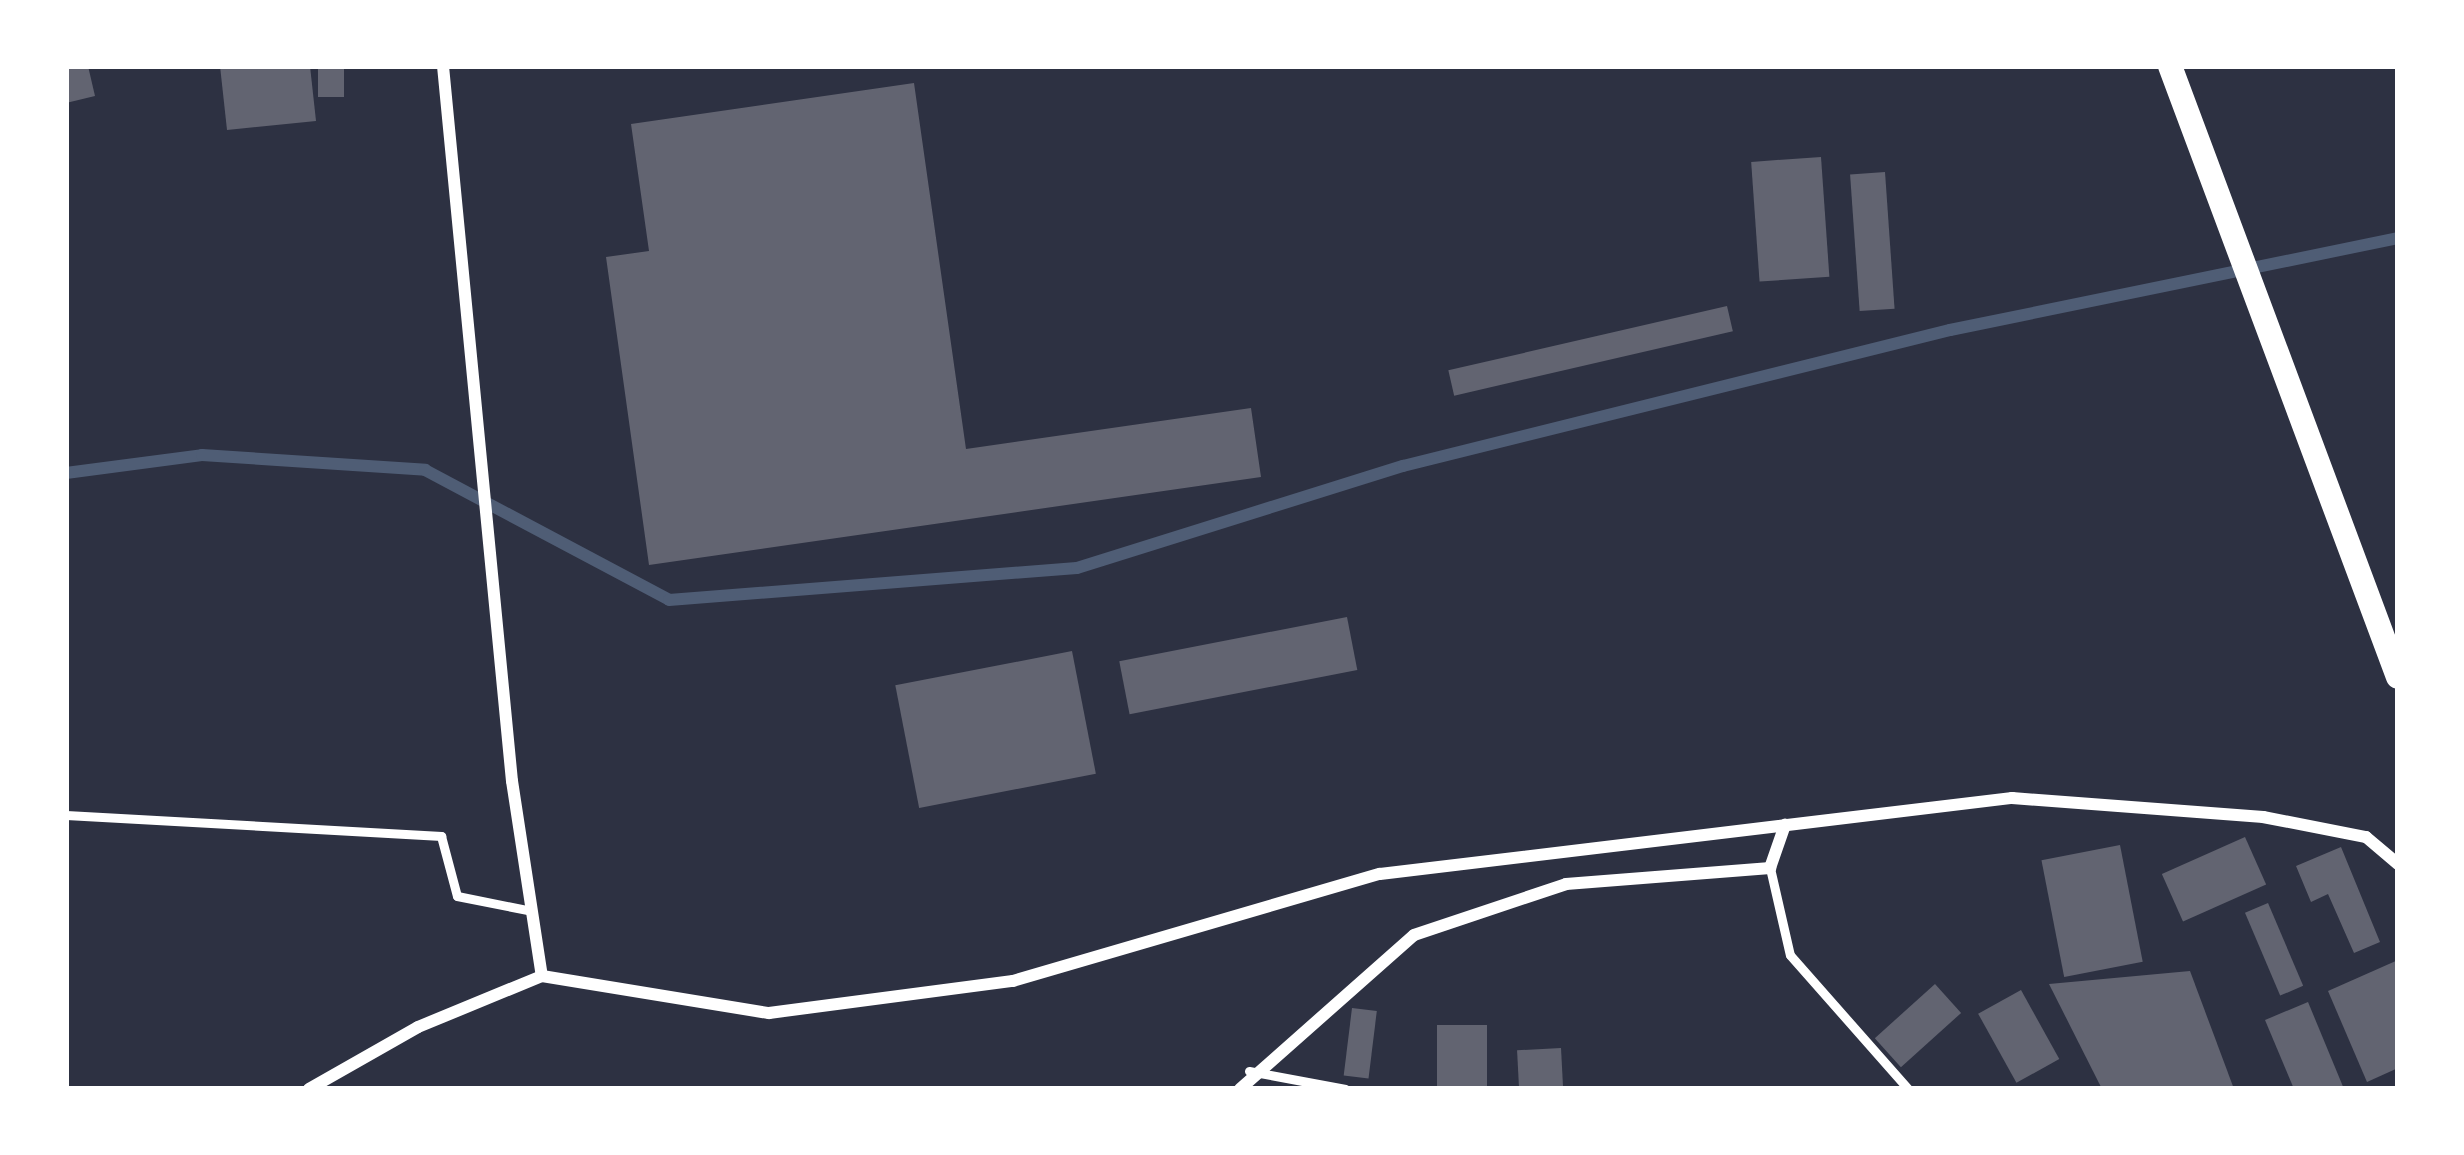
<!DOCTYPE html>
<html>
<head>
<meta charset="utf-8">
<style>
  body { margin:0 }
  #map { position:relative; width:2464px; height:1155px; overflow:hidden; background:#2d3142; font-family:"Asap Condensed",sans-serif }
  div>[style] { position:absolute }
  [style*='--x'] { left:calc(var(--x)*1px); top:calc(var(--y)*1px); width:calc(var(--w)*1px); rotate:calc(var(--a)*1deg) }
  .stream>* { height:12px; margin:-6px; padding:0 6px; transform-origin:6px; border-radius:6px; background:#4f5d75 }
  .building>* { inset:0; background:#626471; transform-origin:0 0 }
  .service>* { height:9px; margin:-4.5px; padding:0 4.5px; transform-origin:4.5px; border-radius:4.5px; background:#fff }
  .minor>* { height:12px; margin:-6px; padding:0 6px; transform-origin:6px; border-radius:6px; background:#fff }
  .secondary>* { height:24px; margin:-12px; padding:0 12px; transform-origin:12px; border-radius:12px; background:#fff }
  span { translate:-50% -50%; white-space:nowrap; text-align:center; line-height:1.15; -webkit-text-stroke:12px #fff; paint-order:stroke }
  .frame { position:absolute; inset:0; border:69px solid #fff; pointer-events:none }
</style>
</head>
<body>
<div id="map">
  <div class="stream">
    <div style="--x:66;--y:473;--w:137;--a:-7.5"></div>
    <div style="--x:202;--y:455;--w:224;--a:3.8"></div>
    <div style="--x:425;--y:470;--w:276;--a:28"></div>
    <div style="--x:669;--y:600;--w:409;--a:-4.5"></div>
    <div style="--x:1077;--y:568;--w:342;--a:-17.4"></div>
    <div style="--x:1403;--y:466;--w:564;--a:-13.96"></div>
    <div style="--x:1950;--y:330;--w:457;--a:-11.6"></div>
  </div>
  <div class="building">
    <div style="clip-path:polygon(66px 66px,88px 66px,95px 96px,66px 103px)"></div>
    <div style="clip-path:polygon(220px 66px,310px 66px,316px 121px,227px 130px)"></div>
    <div style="left:318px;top:66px;width:26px;height:31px"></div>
    <div style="clip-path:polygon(914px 83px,966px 449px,1251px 408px,1261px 477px,649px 565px,606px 257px,649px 251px,631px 124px)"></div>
    <div style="left:1821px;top:157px;width:120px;height:70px;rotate:86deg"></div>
    <div style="left:1885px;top:172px;width:137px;height:35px;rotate:86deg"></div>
    <div style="left:1727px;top:306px;width:26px;height:286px;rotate:77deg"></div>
    <div style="left:1347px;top:617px;width:54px;height:232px;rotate:79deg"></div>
    <div style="left:1072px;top:651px;width:125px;height:180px;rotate:79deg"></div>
    <div style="left:2245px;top:837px;width:52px;height:91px;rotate:66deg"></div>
    <div style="left:2120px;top:845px;width:119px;height:80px;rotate:79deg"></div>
    <div style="clip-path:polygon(2341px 847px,2380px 942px,2354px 953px,2328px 894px,2311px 902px,2296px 866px)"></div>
    <div style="left:2268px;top:903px;width:90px;height:25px;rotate:67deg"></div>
    <div style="clip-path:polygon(2398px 960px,2398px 1068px,2367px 1082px,2328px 991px)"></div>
    <div style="clip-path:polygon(2190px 971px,2234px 1089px,2102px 1089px,2049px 984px)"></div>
    <div style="left:1935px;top:984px;width:39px;height:81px;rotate:48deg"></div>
    <div style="left:2021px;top:990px;width:79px;height:49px;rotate:61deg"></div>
    <div style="clip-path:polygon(2308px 1002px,2344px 1089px,2294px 1089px,2265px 1020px)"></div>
    <div style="left:1352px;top:1008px;width:25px;height:68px;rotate:7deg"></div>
    <div style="left:1437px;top:1025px;width:50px;height:64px"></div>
    <div style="left:1561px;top:1048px;width:41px;height:44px;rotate:87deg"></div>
  </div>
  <div class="service">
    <div style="--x:66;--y:815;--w:376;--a:3.2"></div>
    <div style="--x:441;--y:836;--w:62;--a:75.1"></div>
    <div style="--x:457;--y:896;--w:76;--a:11.3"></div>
    <div style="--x:1770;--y:868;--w:89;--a:77.1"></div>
    <div style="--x:1790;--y:955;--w:179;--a:48.6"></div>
    <div style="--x:1249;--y:1071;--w:98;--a:10.6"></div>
  </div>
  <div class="minor">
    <div style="--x:443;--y:66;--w:718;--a:84.49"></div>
    <div style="--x:512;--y:781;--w:197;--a:81.3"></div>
    <div style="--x:309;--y:1089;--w:125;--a:-29.6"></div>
    <div style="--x:418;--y:1027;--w:134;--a:-22.4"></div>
    <div style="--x:542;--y:976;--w:230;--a:9.3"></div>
    <div style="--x:769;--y:1013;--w:246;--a:-7.5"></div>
    <div style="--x:1013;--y:981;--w:382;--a:-16.3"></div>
    <div style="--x:1380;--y:874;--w:637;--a:-6.86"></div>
    <div style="--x:2012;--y:798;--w:252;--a:4.3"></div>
    <div style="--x:2263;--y:817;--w:105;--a:11"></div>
    <div style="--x:2366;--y:837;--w:42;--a:40.2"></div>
    <div style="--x:1240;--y:1089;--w:232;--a:-41.5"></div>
    <div style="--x:1414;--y:935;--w:160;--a:-18.5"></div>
    <div style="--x:1566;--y:884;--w:205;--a:-4.5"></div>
    <div style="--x:1770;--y:868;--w:46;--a:-70.8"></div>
  </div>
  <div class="secondary">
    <div style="--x:2170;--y:66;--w:652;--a:69.54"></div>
  </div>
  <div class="frame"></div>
</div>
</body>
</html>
